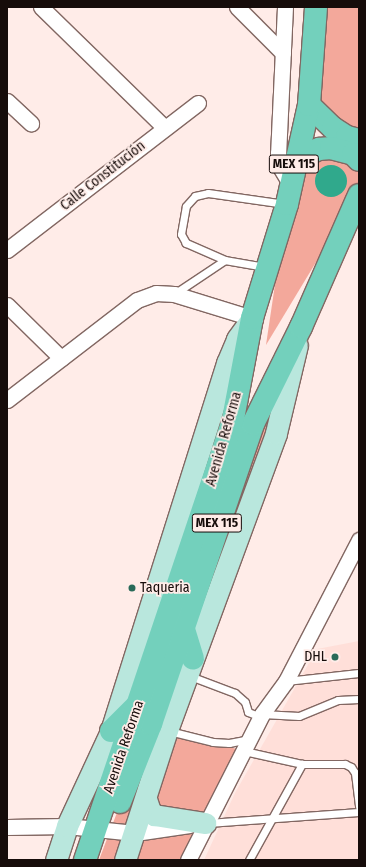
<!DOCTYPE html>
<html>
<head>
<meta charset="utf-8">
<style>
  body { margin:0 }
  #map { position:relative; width:366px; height:867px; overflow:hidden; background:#ffece8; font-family:"Fira Sans Condensed",sans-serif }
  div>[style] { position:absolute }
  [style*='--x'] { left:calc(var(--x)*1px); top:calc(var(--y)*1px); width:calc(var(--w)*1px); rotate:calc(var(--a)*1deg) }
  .built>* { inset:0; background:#ffdfd9 }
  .green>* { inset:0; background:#f3a89b }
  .water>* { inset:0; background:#30a98c }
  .round { border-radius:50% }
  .roads { filter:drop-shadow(1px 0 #826762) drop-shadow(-1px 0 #826762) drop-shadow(0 1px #826762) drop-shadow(0 -1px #826762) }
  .lane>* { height:7px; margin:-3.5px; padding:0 3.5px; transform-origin:3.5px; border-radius:3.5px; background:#fff }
  .street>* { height:15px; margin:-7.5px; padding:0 7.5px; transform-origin:7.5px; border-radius:7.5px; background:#fff }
  .secondary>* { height:21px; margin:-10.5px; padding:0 10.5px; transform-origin:10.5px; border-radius:10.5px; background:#b9e7dd }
  .primary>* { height:22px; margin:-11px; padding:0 11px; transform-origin:11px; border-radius:11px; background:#73d0bc }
  .dots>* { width:11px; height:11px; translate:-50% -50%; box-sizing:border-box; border:2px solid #ffece8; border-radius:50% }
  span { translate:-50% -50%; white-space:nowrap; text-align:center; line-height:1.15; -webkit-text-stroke:3.5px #ffece8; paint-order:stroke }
  .shield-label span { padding:1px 3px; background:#ffece8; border:1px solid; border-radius:3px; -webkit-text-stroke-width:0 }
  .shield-label { font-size:13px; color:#160c0a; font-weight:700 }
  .street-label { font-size:14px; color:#160c0a }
  .poi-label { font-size:14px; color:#160c0a }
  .left { translate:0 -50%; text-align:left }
  .right { translate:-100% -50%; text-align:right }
  .frame { position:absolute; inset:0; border:8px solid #160c0a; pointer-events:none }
</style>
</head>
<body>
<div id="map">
  <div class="built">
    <div style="clip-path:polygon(359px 641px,359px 860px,204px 860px,235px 793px,317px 649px)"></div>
  </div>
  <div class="green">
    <div style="clip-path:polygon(316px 7px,359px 7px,359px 140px,309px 105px)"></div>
    <div style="clip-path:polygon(308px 153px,359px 160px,359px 191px,266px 345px,287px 204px)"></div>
    <div style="clip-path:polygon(301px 327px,167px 730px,244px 751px,188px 860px,99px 860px)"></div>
  </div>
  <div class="water">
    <div class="round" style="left:315px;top:165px;width:32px;height:32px"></div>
  </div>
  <div class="roads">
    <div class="lane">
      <div style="--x:265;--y:267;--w:41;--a:-170.1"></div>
      <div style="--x:225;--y:260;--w:43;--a:-156.4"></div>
      <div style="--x:186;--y:243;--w:10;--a:-119"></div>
      <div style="--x:181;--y:234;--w:28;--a:-80"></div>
      <div style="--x:186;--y:206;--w:13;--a:-48"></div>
      <div style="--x:195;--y:196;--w:13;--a:-13"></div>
      <div style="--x:208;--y:193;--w:78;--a:8.1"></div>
      <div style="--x:174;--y:294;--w:61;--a:-33.7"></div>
      <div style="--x:190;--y:676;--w:48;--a:20.7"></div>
      <div style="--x:235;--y:693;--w:13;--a:42"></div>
      <div style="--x:245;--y:702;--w:10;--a:73"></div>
      <div style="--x:248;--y:712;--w:14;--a:21"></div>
      <div style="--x:286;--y:681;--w:73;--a:-6.3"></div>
      <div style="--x:262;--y:714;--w:37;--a:3"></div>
      <div style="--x:299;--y:716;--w:42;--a:-22.3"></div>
      <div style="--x:338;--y:700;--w:21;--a:-3"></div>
      <div style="--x:169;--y:731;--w:45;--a:14"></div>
      <div style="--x:213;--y:742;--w:16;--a:4"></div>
      <div style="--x:229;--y:743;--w:20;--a:-11"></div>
      <div style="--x:244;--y:751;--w:59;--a:12.6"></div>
      <div style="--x:208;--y:823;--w:151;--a:-4.2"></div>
      <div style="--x:249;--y:860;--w:110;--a:-61.1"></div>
      <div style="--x:302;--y:764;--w:43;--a:0"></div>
      <div style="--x:345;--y:764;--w:7;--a:27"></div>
      <div style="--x:351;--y:767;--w:7;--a:56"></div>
      <div style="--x:355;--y:773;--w:34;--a:83"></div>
    </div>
    <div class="street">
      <div style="--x:41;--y:7;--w:173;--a:44.3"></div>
      <div style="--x:237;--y:7;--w:65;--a:45"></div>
      <div style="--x:285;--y:7;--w:146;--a:92.7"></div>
      <div style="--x:278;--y:153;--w:14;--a:82"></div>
      <div style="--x:280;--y:167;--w:21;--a:59"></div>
      <div style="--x:7;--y:101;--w:33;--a:43"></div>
      <div style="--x:7;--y:250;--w:241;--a:-37.6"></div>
      <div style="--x:7;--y:305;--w:76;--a:44.5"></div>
      <div style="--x:7;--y:400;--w:164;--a:-37.6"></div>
      <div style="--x:137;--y:300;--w:20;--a:-20"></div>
      <div style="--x:156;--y:293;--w:18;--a:3"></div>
      <div style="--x:174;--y:294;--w:82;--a:17.1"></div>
      <div style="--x:7;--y:827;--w:60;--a:-1"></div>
      <div style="--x:67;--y:826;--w:68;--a:5.9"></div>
      <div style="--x:135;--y:833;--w:55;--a:-8.4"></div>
      <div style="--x:188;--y:860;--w:164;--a:-63.1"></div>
      <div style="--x:262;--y:714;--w:41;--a:-54"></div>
      <div style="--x:286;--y:681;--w:159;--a:-62.6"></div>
    </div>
    <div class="secondary">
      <div style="--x:146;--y:799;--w:13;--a:72"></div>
      <div style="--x:150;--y:811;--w:6;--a:45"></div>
      <div style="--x:154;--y:815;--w:52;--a:8.9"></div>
      <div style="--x:56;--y:860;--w:36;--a:-72"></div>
      <div style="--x:67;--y:826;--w:105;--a:-65.1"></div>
      <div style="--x:111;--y:731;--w:386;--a:-72.5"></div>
      <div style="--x:227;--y:363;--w:26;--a:-67"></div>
      <div style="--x:237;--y:339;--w:26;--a:-54"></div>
      <div style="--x:125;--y:860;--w:137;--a:-72.1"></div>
      <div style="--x:167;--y:730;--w:316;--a:-69.8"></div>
      <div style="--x:276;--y:433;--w:90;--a:-76.6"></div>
    </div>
    <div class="primary">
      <div style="--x:309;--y:105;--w:33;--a:44"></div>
      <div style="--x:333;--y:128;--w:17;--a:33"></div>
      <div style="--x:347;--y:137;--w:12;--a:14"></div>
      <div style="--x:295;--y:161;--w:27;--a:-27"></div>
      <div style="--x:319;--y:149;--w:12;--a:-5"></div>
      <div style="--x:331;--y:148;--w:23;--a:15"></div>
      <div style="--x:353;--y:154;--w:8;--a:45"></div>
      <div style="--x:183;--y:626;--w:34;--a:73"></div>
      <div style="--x:111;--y:731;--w:34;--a:-45"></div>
      <div style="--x:120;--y:802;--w:84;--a:-68.3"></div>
      <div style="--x:151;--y:724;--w:317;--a:-71.2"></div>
      <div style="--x:253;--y:424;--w:108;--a:-63.7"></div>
      <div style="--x:301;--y:327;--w:144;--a:-66.3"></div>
      <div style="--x:85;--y:860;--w:465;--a:-71.4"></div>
      <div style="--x:233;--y:419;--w:103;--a:-79.3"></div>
      <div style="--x:252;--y:318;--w:119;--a:-72.9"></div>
      <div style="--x:287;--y:204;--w:101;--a:-77.5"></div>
      <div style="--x:309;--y:105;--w:98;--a:-85.9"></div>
    </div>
  </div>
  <div class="dots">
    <div style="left:132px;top:588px;background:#296a59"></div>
    <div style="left:335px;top:657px;background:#296a59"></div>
  </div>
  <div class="shield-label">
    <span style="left:294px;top:164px">MEX 115</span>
    <span style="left:217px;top:523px">MEX 115</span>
  </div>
  <div class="street-label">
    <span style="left:103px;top:176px;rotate:-38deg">Calle Constitución</span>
    <span style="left:224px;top:439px;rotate:-74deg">Avenida Reforma</span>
    <span style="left:124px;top:747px;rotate:-71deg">Avenida Reforma</span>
  </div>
  <div class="poi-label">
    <span class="left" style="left:140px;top:588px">Taqueria</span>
    <span class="right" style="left:327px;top:657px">DHL</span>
  </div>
  <div class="frame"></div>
</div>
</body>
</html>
